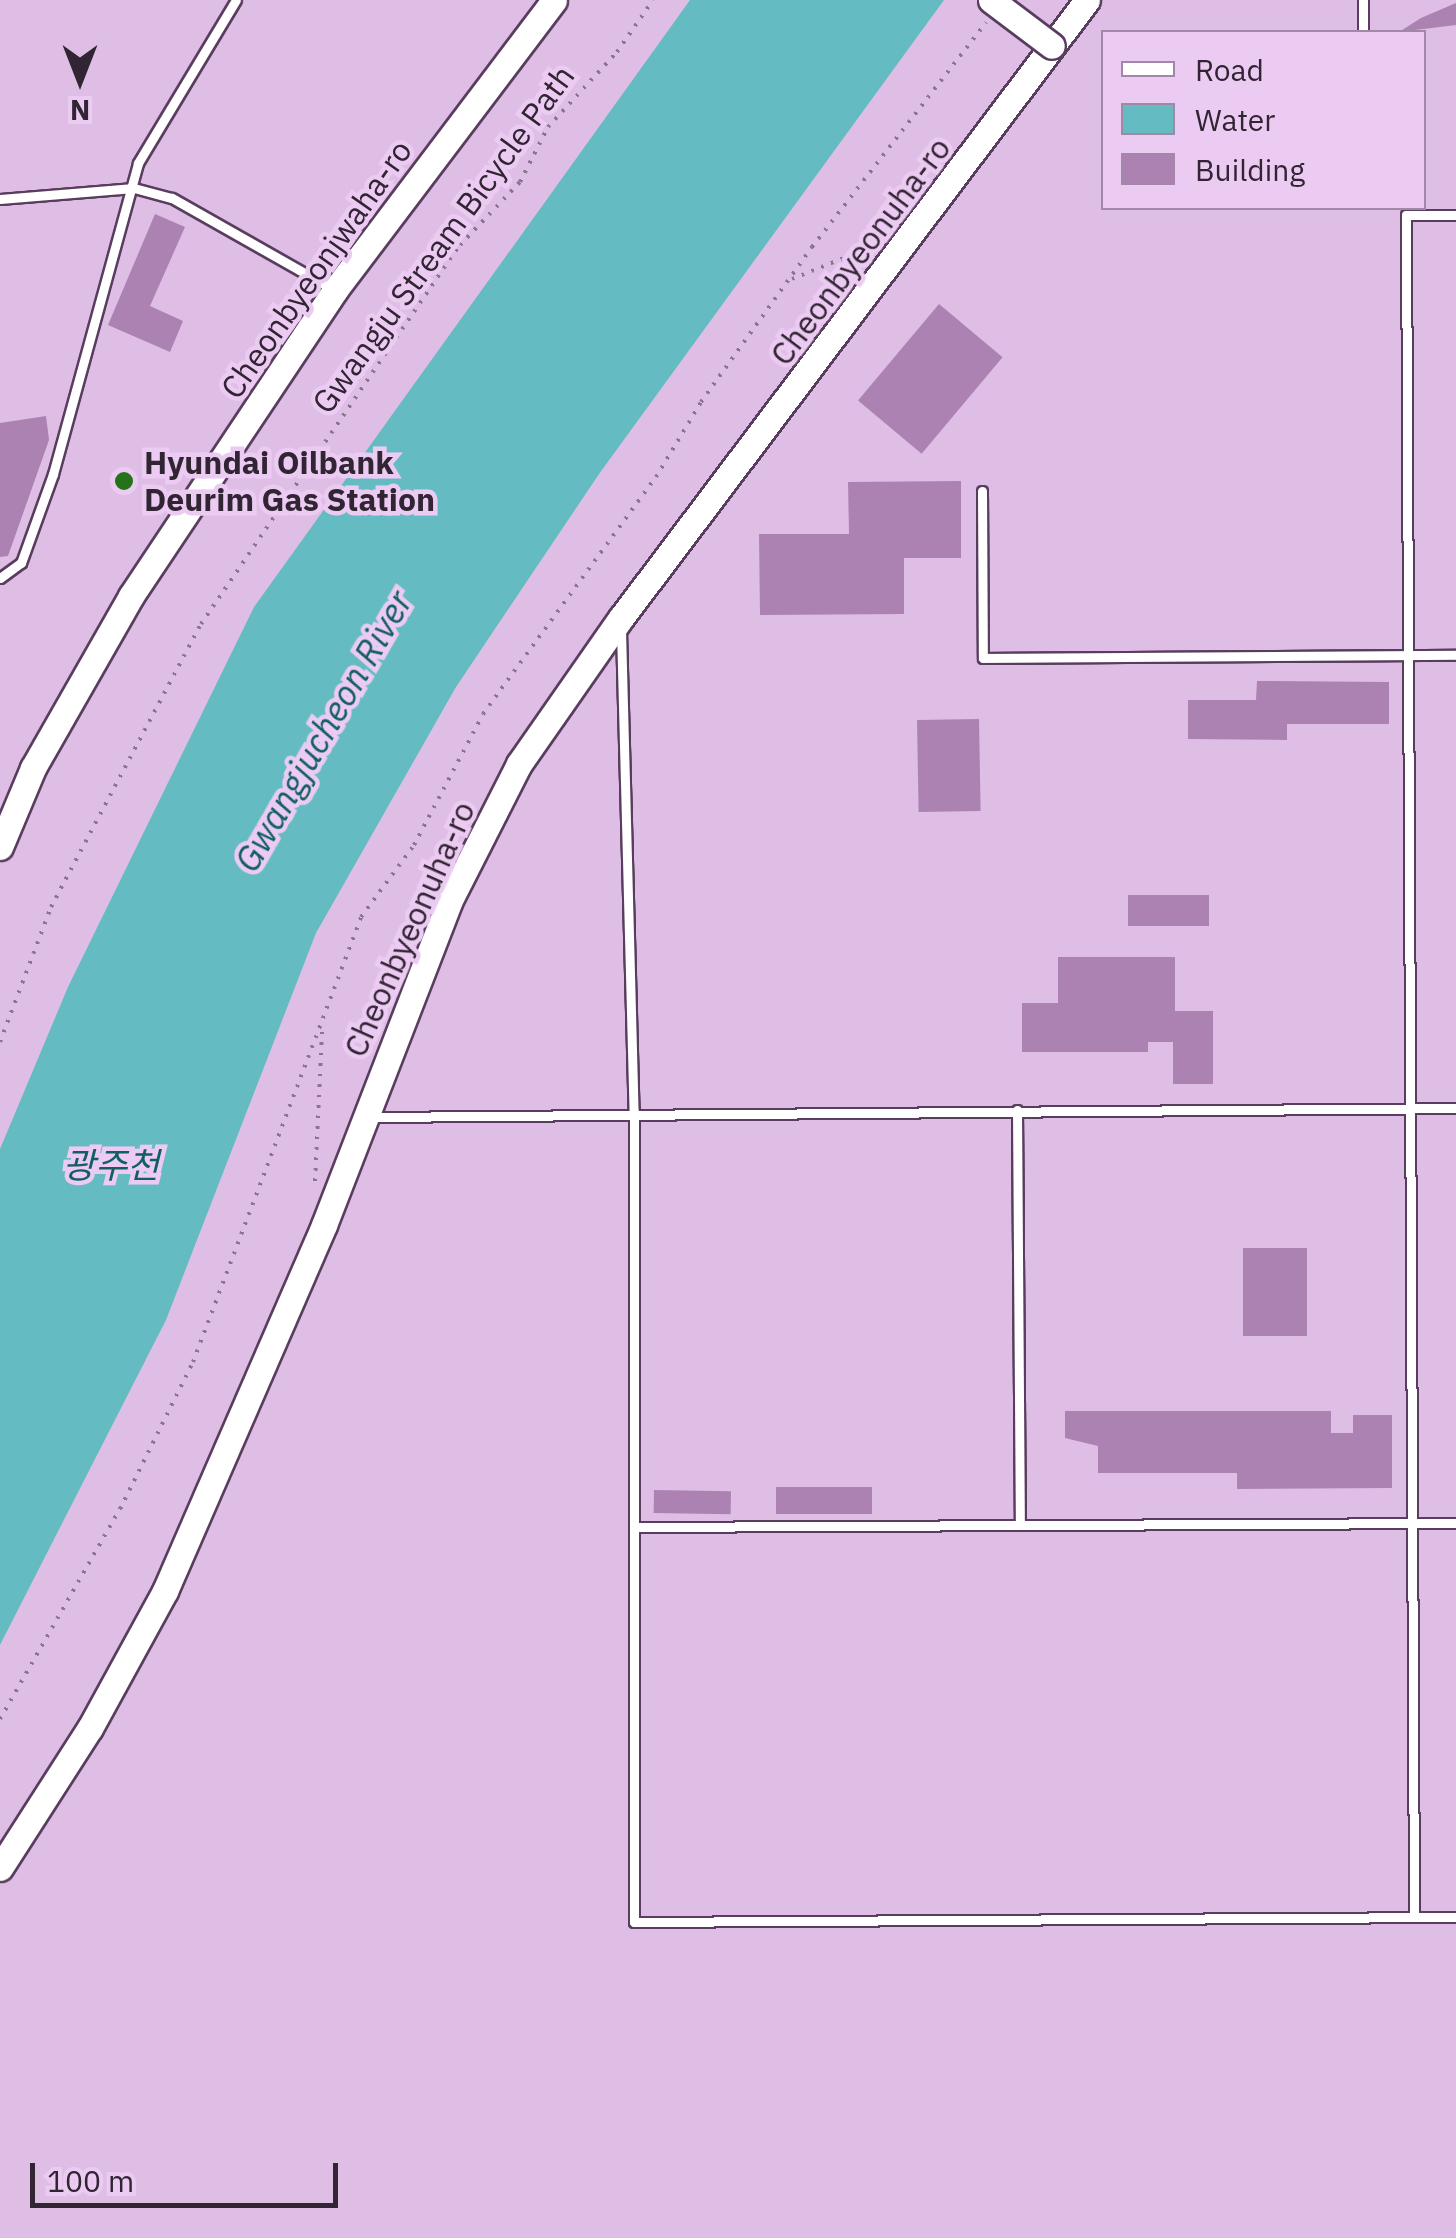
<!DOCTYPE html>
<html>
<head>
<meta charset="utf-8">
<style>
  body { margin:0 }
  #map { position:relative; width:1456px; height:2238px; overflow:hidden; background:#dfbee5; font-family:"IBM Plex Sans","Noto Sans KR",sans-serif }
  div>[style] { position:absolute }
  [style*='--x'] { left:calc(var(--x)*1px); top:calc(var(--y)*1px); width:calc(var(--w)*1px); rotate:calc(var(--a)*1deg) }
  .water>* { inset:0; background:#64bcc2 }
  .building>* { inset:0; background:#ac82b3; transform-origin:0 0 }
  .path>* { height:4px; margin-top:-2px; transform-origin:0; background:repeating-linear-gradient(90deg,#8b748f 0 2.5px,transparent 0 10.5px) }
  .roads { filter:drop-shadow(2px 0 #593d5e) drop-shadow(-2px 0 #593d5e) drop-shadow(0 2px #593d5e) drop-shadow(0 -2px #593d5e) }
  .lane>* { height:9px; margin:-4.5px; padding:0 4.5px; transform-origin:4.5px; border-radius:4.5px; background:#fff }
  .secondary>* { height:25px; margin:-12.5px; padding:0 12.5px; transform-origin:12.5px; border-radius:12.5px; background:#fff }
  .bridges { filter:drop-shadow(2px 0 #593d5e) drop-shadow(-2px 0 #593d5e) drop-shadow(0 2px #593d5e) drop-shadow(0 -2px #593d5e) }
  .secondary-bridge>* { height:25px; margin:-12.5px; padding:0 12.5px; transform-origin:12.5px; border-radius:12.5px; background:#fff }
  .dots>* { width:28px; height:28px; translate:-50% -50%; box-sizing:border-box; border:5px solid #eccbf2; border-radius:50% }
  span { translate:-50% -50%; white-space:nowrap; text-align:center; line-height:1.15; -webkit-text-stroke:9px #eccbf2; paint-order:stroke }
  .street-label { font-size:32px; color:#312433 }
  .poi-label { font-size:32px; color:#312433; font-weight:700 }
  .left { translate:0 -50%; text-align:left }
  .water-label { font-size:35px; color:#125e63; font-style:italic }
  .legend { position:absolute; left:1101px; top:30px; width:325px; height:180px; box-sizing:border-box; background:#eccbf2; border:2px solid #a188a6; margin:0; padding:12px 18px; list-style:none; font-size:30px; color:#312433 }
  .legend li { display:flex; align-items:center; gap:20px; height:50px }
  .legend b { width:50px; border:2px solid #a188a6 }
  .north { position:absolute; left:30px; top:30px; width:100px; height:100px; -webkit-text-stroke:8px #eccbf2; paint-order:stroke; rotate:180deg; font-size:28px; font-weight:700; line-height:40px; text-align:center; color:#312433 }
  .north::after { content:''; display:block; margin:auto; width:35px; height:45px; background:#312433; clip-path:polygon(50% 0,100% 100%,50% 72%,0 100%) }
  .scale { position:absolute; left:30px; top:2163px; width:308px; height:45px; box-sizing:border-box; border:5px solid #312433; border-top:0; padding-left:12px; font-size:30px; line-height:35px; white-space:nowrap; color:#312433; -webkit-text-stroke:8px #eccbf2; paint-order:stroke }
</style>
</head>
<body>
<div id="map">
  <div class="water">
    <div style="clip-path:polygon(690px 0,944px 0,599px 474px,456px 687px,316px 933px,166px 1320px,0 1645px,0 1149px,68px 987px,254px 607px)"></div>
  </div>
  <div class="building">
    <div style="clip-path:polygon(1456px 3px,1456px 25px,1399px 32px,1421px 18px)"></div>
    <div style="clip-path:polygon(155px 214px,185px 227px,150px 306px,183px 321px,170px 352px,108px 325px)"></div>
    <div style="left:939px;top:304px;width:83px;height:126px;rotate:40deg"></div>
    <div style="clip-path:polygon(46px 416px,49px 440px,8px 556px,0 557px,0 423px)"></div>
    <div style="clip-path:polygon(961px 481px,961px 558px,904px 558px,904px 614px,760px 615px,759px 534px,849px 534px,848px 482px)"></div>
    <div style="clip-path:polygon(1257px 681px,1389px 682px,1389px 724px,1287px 724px,1287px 740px,1188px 739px,1188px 700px,1256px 700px)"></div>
    <div style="left:979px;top:719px;width:92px;height:62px;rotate:89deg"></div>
    <div style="left:1209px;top:895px;width:31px;height:81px;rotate:90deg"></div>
    <div style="clip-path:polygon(1058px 957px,1175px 957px,1175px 1011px,1213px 1011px,1213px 1084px,1173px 1084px,1173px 1042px,1148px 1042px,1148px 1052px,1022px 1052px,1022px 1003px,1058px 1003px)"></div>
    <div style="left:1243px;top:1248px;width:64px;height:88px"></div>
    <div style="clip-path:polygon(1065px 1411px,1331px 1411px,1331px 1433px,1353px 1433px,1353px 1415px,1392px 1415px,1392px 1488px,1237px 1489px,1237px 1473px,1098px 1473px,1098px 1446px,1065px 1438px)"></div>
    <div style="left:776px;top:1487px;width:96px;height:27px"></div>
    <div style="left:654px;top:1490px;width:77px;height:23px;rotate:1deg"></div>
  </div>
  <div class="path">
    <div style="--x:792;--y:279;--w:85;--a:-22.1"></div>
    <div style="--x:0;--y:1042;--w:144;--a:-69.3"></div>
    <div style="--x:51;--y:907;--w:320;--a:-62.1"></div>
    <div style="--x:201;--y:624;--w:459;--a:-55.7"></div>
    <div style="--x:460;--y:245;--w:87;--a:-46.4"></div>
    <div style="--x:520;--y:182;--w:62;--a:-63"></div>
    <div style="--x:548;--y:127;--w:102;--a:-47.4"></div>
    <div style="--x:617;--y:52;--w:63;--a:-55.3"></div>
    <div style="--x:315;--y:1181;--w:150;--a:-87.3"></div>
    <div style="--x:0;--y:1719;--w:242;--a:-60.3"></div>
    <div style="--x:120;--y:1509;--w:164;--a:-63.6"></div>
    <div style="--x:193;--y:1362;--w:476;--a:-69.3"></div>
    <div style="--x:361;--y:917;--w:89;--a:-53.6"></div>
    <div style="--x:414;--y:845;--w:148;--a:-62.2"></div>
    <div style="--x:483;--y:714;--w:293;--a:-53.9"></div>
    <div style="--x:656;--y:477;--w:87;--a:-59"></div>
    <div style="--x:701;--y:402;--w:191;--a:-54.4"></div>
    <div style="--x:812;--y:247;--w:284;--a:-52.2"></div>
  </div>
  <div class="roads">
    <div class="lane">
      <div style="--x:1363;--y:0;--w:32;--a:90"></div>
      <div style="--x:0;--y:199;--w:134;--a:-4.7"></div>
      <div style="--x:134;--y:188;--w:39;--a:15"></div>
      <div style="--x:172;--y:198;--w:185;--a:29.5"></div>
      <div style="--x:982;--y:491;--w:167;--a:89.7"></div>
      <div style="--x:983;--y:658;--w:473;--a:-0.4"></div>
      <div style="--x:0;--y:578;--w:26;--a:-36"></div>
      <div style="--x:21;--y:563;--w:95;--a:-70.2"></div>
      <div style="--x:53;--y:474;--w:322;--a:-74.7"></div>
      <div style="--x:138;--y:163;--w:190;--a:-59"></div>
      <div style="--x:621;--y:630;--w:482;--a:88.5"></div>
      <div style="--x:634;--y:1112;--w:415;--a:90"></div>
      <div style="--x:634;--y:1527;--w:822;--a:-0.28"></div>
      <div style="--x:1017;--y:1110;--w:415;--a:89.6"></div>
      <div style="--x:370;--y:1117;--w:1086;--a:-0.47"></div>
      <div style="--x:634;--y:1527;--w:395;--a:90"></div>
      <div style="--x:634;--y:1922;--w:822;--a:-0.35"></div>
      <div style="--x:1414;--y:1917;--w:1702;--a:-90.27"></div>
      <div style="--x:1406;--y:215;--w:50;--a:0"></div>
    </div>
    <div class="secondary">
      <div style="--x:0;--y:847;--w:86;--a:-67.3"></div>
      <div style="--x:33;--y:768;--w:198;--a:-60.3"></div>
      <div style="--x:131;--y:596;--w:368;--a:-56.3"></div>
      <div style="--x:335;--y:290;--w:363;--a:-52.9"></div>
      <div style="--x:0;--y:1868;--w:166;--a:-57.3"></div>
      <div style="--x:90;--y:1728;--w:156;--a:-61.3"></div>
      <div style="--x:165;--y:1591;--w:399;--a:-66.5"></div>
      <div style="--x:324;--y:1225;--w:346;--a:-68.8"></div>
      <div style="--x:449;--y:902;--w:155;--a:-63.1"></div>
      <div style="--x:519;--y:764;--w:178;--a:-55.1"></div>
      <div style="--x:621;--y:618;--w:774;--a:-52.98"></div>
    </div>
  </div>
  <div class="bridges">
    <div class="secondary-bridge">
      <div style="--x:991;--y:0;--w:76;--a:37"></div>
    </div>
  </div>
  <div class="dots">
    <div style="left:124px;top:481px;background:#257319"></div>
  </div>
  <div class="street-label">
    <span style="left:443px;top:239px;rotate:-54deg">Gwangju Stream Bicycle Path</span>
    <span style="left:860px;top:251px;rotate:-53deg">Cheonbyeonuha-ro</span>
    <span style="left:316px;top:269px;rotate:-55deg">Cheonbyeonjwaha-ro</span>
    <span style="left:409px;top:929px;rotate:-66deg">Cheonbyeonuha-ro</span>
  </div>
  <div class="poi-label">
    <span class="left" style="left:144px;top:481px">Hyundai Oilbank<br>Deurim Gas Station</span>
  </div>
  <div class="water-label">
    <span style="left:323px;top:731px;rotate:-60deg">Gwangjucheon River</span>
    <span style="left:111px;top:1165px">광주천</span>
  </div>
  <ul class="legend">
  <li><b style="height:12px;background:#fff"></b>Road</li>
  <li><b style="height:28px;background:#64bcc2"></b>Water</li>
  <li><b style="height:28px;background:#ac82b3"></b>Building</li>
  </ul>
  <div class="north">N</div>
  <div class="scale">100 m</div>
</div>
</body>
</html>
